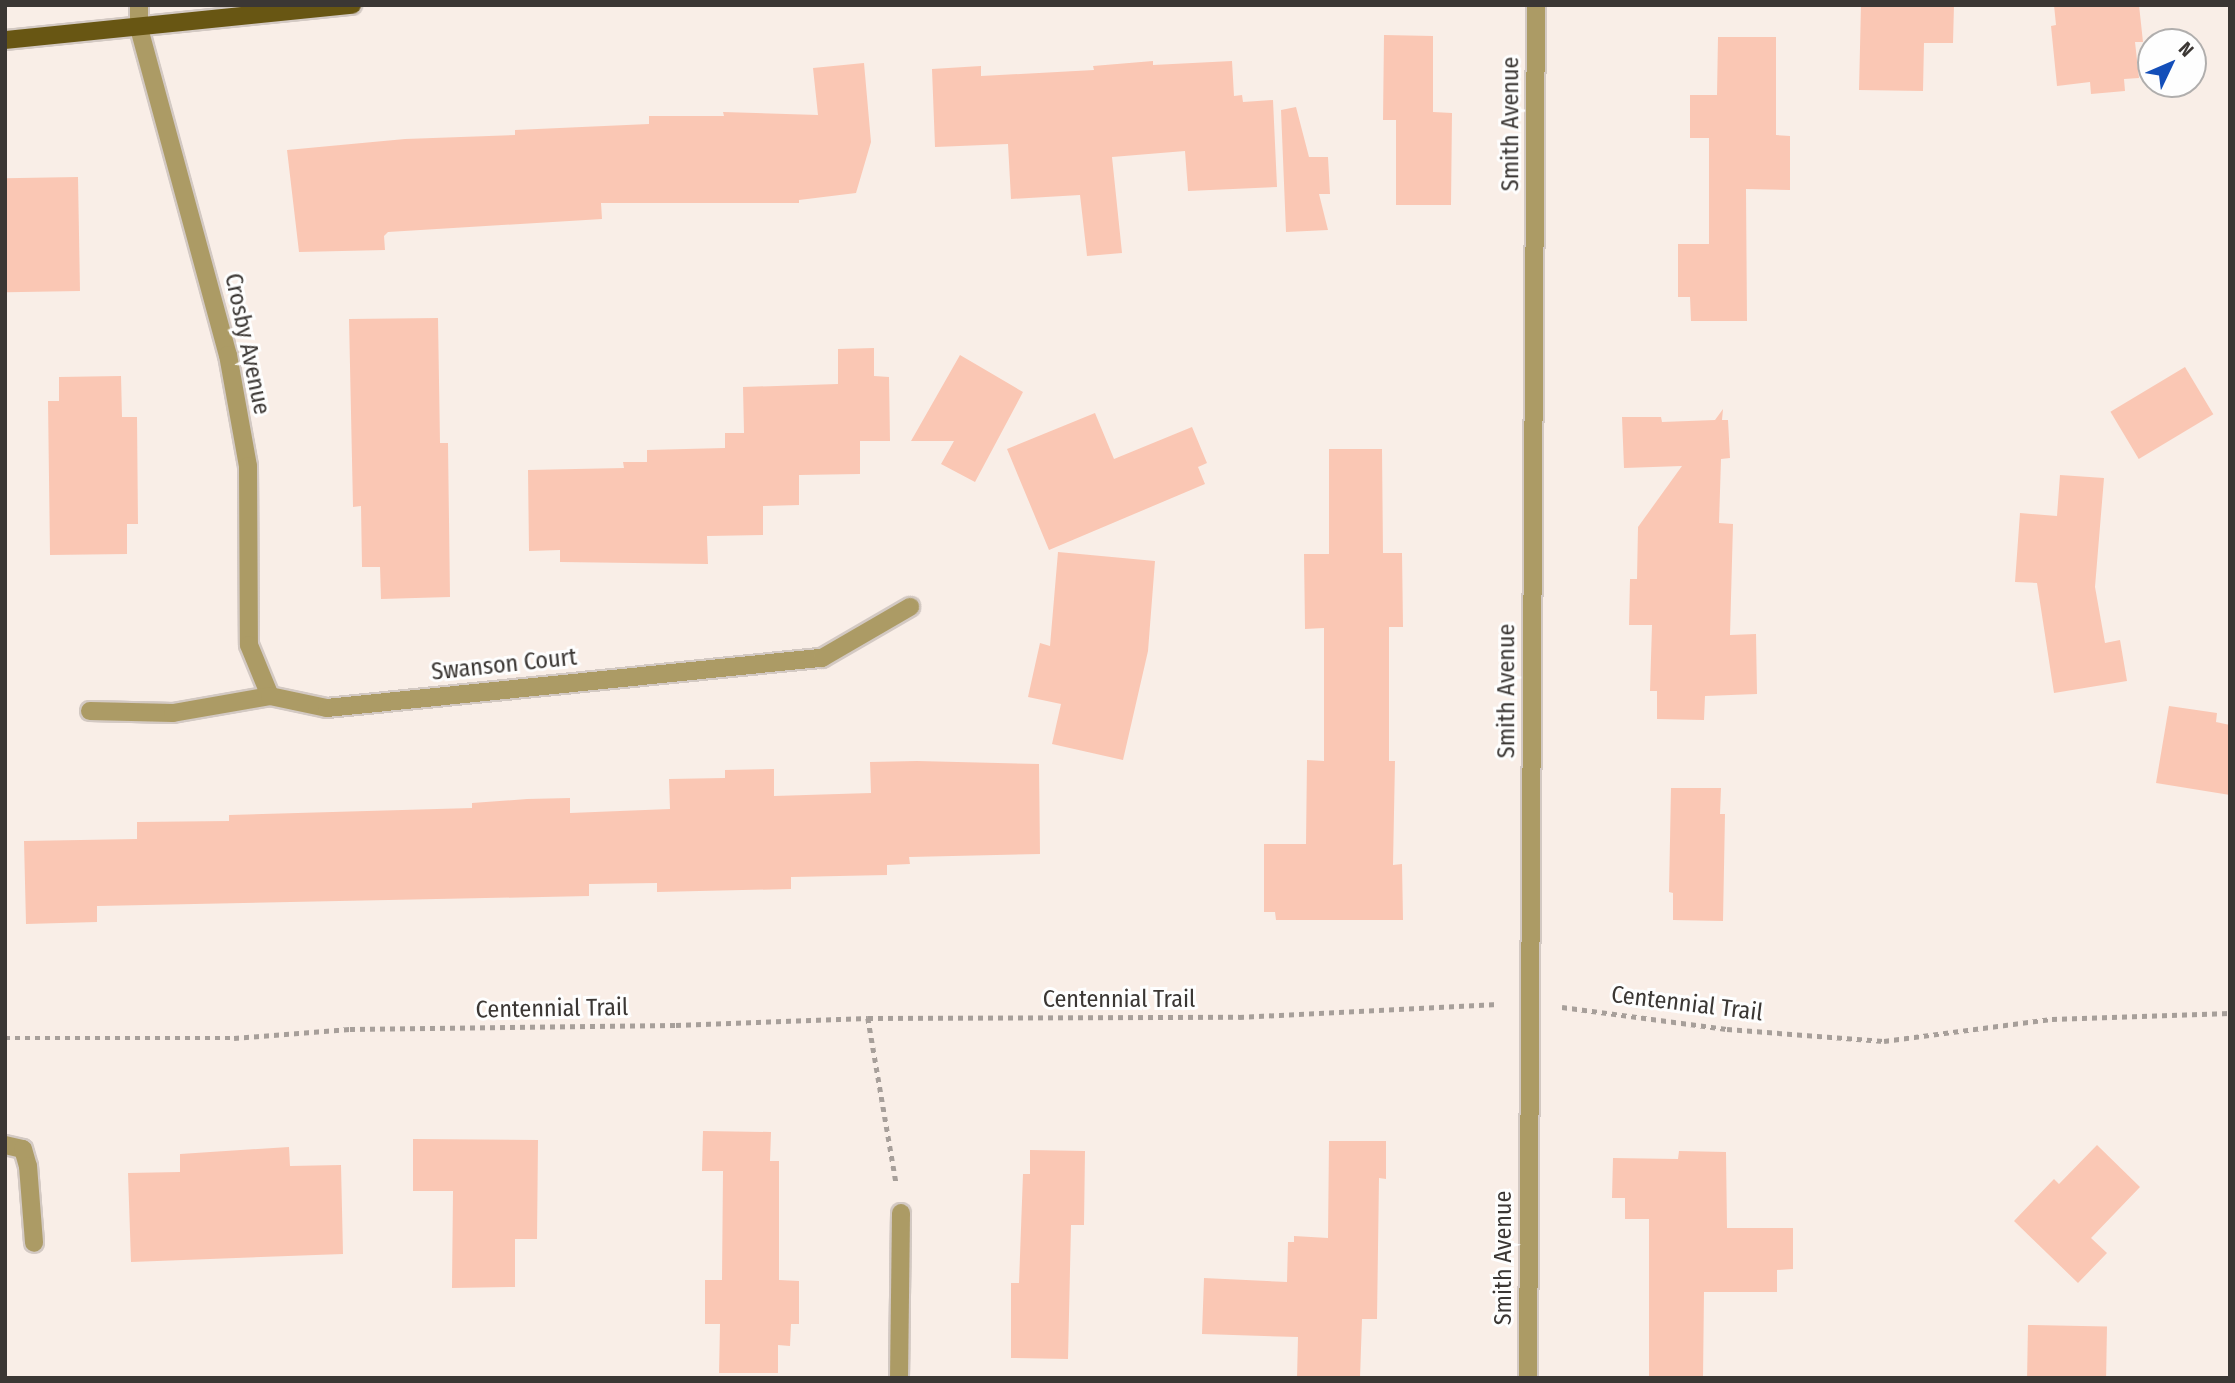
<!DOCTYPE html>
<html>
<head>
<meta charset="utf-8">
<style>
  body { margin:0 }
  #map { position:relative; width:2235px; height:1383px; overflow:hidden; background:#f9eee7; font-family:"Fira Sans Condensed",sans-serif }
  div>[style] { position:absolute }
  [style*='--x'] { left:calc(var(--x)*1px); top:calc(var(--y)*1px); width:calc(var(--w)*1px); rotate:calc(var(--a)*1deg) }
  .building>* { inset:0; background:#fac7b4; transform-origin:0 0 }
  .path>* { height:4.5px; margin-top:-2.25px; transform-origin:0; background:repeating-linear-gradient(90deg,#a79f9a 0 5px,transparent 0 10px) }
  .roads { filter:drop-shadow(2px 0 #d3c9c3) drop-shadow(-2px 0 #d3c9c3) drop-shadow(0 2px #d3c9c3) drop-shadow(0 -2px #d3c9c3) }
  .minor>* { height:18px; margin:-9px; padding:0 9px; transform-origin:9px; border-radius:9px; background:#ac9b65 }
  .major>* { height:18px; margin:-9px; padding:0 9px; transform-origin:9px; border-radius:9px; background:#685613 }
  span { translate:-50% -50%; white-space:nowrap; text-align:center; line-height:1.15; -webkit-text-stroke:6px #fefefe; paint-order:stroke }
  .street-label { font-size:24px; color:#3b3734 }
  .frame { position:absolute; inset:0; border:7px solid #3b3734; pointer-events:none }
  .north { position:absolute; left:2137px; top:28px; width:70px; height:70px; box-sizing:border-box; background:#fefefe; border:2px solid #b0aead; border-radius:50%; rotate:46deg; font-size:19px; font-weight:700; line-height:28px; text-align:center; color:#3b3734 }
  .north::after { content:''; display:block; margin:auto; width:24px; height:32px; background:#134eb9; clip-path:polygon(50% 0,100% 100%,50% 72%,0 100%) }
</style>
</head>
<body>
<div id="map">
  <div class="building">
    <div style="clip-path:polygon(1861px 5px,1954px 5px,1953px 43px,1924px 43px,1923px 91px,1859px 90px)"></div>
    <div style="clip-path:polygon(2054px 5px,2139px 5px,2143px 42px,2135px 42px,2139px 78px,2124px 79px,2125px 91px,2091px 94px,2090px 82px,2057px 86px,2051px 26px,2056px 25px)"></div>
    <div style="clip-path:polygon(1384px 35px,1433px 36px,1433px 112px,1452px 113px,1451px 205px,1396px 205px,1396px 120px,1383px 120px)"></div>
    <div style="clip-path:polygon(1718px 37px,1776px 37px,1776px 135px,1790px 136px,1790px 190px,1746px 189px,1747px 321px,1691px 321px,1690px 297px,1678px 297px,1678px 244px,1709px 244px,1709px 138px,1690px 138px,1690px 95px,1717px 95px)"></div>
    <div style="clip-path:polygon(1153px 61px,1153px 65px,1232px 61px,1234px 96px,1242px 95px,1243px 102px,1273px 100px,1277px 187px,1188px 191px,1185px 151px,1112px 157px,1122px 253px,1087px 256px,1080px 195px,1011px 199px,1008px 144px,935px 147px,932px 69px,981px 66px,981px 76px,1094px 70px,1093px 66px)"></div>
    <div style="clip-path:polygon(864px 63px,871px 142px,856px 193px,799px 200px,799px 203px,601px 203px,602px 219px,388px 232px,384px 236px,385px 250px,299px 252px,287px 150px,405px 139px,515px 135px,515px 130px,649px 124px,649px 116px,724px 116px,723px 112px,818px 115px,813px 68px)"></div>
    <div style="clip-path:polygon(1296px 107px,1309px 157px,1328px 157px,1330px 194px,1319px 194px,1328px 230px,1286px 232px,1281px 110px)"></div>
    <div style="left:78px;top:177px;width:114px;height:73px;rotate:89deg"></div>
    <div style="clip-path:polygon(438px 318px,440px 443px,448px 443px,450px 597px,381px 599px,380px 567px,362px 567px,361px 506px,353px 507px,349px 319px)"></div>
    <div style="clip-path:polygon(874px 348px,874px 376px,889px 377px,890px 441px,860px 441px,860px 474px,799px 475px,799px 505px,763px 506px,763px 535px,707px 536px,708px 564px,560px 562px,560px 550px,529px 551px,528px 470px,624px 468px,623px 462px,647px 462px,647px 450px,725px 448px,725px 433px,744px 433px,743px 387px,838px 384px,838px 349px)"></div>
    <div style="clip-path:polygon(960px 355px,1023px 392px,975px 482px,941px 464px,954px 441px,911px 441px)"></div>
    <div style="left:2185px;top:367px;width:55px;height:87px;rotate:59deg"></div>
    <div style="clip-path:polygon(121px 376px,122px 417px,137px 417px,138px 524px,127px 524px,127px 554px,50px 555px,48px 401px,59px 401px,59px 377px)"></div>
    <div style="clip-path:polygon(1723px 409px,1722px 420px,1728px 420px,1730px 458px,1721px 459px,1719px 523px,1733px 524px,1730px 635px,1756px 634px,1757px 694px,1705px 696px,1704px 720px,1657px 719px,1657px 691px,1650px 691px,1652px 625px,1629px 625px,1630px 579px,1637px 579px,1638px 527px,1682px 466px,1624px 468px,1622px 417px,1661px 417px,1662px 422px,1715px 420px)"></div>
    <div style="clip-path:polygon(1095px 413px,1114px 459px,1192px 427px,1207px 463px,1198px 467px,1205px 484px,1049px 550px,1007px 449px)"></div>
    <div style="clip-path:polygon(1329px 449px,1382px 449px,1383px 553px,1402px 553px,1403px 627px,1389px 627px,1389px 761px,1395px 761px,1393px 865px,1402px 864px,1403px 920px,1276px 920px,1275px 912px,1264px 912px,1264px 844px,1306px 844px,1307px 760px,1324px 761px,1324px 628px,1305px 629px,1304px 554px,1329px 554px)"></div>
    <div style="clip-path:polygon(2060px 475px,2104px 478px,2095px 587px,2105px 643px,2120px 640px,2127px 681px,2054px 693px,2037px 583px,2015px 582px,2020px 513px,2057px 516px)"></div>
    <div style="clip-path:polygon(1058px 552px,1155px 561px,1148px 651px,1123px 760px,1052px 744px,1061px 704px,1028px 697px,1040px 643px,1050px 646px)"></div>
    <div style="clip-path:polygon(2169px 706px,2217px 713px,2216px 722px,2230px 725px,2230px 795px,2156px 783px)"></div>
    <div style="clip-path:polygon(917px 761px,1039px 764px,1040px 854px,909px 857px,910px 864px,887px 865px,887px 875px,791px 877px,791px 889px,657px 892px,657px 883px,589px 884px,589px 896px,97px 906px,97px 922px,26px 924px,24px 841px,137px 839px,137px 822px,229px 821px,229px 815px,472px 808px,472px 803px,527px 799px,570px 798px,570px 813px,670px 809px,669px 779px,725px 778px,725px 770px,774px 769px,774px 796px,871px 793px,870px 762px)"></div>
    <div style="clip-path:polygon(1671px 788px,1721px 788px,1720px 814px,1725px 814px,1723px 921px,1673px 920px,1673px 893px,1669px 892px)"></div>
    <div style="clip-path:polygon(703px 1131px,771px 1132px,770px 1161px,779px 1161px,779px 1280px,799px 1281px,799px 1324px,791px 1324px,790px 1346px,778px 1345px,778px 1373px,719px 1373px,720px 1324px,705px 1324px,705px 1280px,722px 1280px,723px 1171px,702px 1171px)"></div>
    <div style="clip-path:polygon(413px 1139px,538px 1140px,537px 1239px,515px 1239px,515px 1287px,452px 1288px,453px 1191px,413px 1191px)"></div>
    <div style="clip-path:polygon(1329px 1141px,1386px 1141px,1386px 1179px,1379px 1178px,1377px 1319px,1362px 1319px,1360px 1378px,1297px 1378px,1298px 1337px,1202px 1334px,1204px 1278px,1287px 1282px,1288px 1242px,1294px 1242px,1294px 1236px,1328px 1238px)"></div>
    <div style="clip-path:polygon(2097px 1145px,2140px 1187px,2091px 1238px,2107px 1253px,2078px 1283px,2014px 1221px,2054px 1179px,2059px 1184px)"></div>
    <div style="clip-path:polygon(289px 1147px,290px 1166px,341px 1165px,343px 1254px,131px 1262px,128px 1173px,180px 1172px,180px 1154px)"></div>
    <div style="clip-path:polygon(1030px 1150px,1085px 1151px,1084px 1225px,1071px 1225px,1068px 1359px,1011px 1358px,1011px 1283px,1019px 1283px,1023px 1174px,1030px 1174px)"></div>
    <div style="clip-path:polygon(1679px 1151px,1726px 1152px,1727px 1228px,1793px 1228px,1793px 1269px,1777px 1270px,1777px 1292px,1704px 1292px,1703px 1378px,1649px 1378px,1649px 1219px,1625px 1219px,1625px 1198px,1612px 1198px,1613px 1158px,1678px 1159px)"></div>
    <div style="left:2028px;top:1325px;width:79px;height:53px;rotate:1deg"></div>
  </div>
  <div class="path">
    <div style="--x:1562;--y:1007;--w:166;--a:7.6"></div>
    <div style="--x:1727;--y:1029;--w:157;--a:4.4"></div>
    <div style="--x:1884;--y:1041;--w:169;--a:-7.5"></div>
    <div style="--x:2052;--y:1019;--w:178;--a:-1.9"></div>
    <div style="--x:868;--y:1018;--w:166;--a:80.3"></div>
    <div style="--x:5;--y:1038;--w:229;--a:0"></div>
    <div style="--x:234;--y:1038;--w:116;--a:-4.4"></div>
    <div style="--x:350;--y:1029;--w:326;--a:-0.7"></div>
    <div style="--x:676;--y:1025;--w:192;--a:-2.1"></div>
    <div style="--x:868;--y:1018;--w:371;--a:-0.2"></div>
    <div style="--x:1239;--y:1017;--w:259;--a:-2.9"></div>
  </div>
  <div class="roads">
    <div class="minor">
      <div style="--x:139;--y:5;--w:23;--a:90"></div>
      <div style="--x:139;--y:28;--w:339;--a:74.8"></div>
      <div style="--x:228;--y:355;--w:113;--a:79.8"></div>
      <div style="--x:248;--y:466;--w:179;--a:89.7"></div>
      <div style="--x:249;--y:645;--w:55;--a:67.6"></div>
      <div style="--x:90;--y:711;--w:83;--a:1.4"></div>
      <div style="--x:173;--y:713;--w:98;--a:-9.9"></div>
      <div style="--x:270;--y:696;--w:58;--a:11.9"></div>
      <div style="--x:327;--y:708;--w:498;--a:-5.8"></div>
      <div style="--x:822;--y:658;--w:102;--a:-30.1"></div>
      <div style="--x:5;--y:1145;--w:18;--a:13"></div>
      <div style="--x:23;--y:1149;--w:18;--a:74"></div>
      <div style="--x:28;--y:1166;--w:77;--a:85.5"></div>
      <div style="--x:899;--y:1378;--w:165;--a:-89.3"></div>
      <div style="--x:1528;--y:1378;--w:1373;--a:-89.67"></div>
    </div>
    <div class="major">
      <div style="--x:5;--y:40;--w:349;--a:-5.8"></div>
    </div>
  </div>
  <div class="street-label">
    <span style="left:1511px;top:124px;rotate:-90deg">Smith Avenue</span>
    <span style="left:247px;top:344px;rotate:78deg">Crosby Avenue</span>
    <span style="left:504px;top:665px;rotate:-6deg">Swanson Court</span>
    <span style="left:1507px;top:691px;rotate:-90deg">Smith Avenue</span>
    <span style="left:1119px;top:1000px">Centennial Trail</span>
    <span style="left:1687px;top:1004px;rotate:7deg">Centennial Trail</span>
    <span style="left:552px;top:1009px;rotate:-1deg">Centennial Trail</span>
    <span style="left:1504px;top:1258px;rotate:-90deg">Smith Avenue</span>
  </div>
  <div class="frame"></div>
  <div class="north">N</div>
</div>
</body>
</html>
